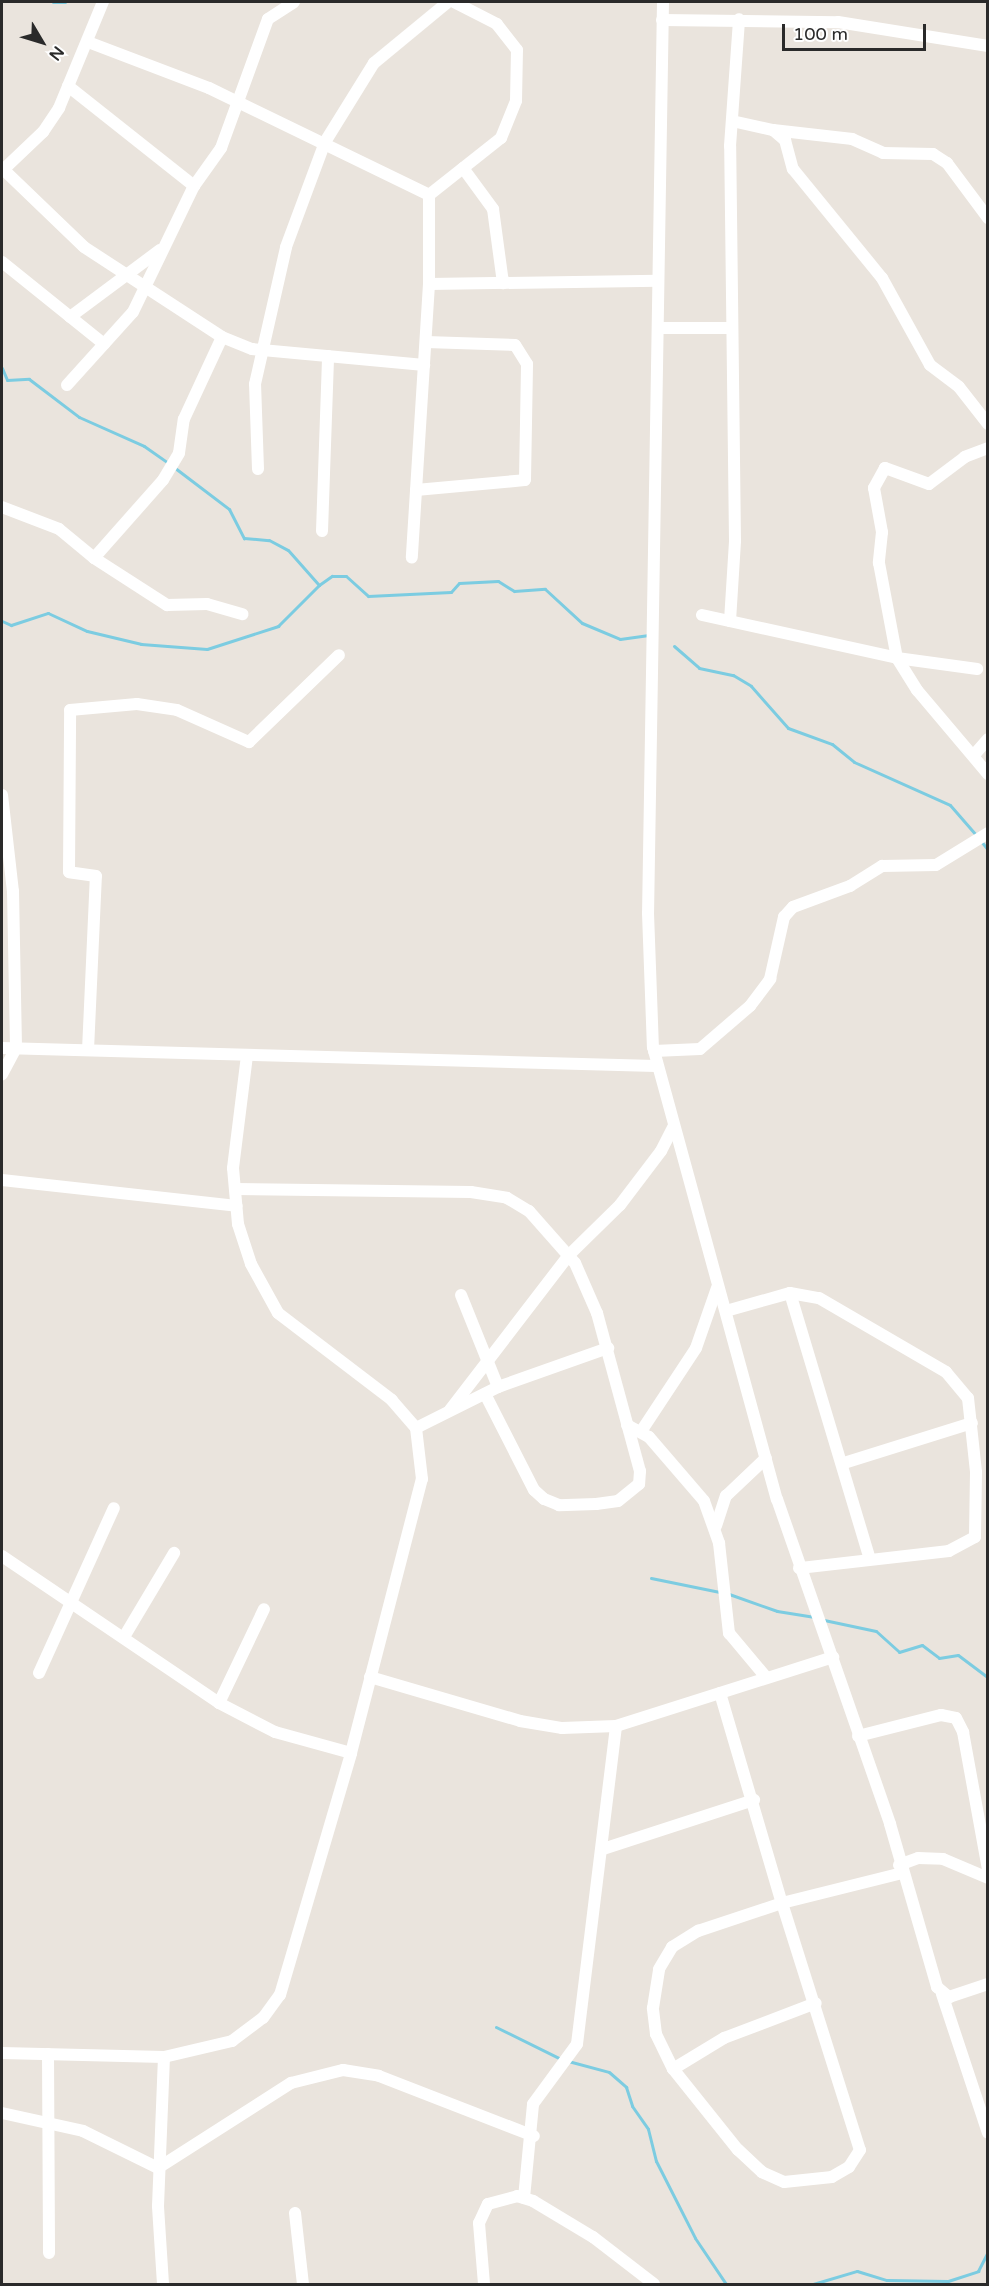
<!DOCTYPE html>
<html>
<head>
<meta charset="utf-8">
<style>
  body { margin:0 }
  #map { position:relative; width:989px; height:2286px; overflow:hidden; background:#eae4dd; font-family:"Varela Round",sans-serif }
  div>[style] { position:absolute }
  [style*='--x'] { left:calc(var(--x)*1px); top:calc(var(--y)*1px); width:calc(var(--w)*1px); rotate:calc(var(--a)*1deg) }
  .stream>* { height:3px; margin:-1.5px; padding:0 1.5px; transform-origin:1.5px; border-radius:1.5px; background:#7ccce1 }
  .minor>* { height:12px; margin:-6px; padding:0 6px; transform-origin:6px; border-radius:6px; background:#fff }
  span { translate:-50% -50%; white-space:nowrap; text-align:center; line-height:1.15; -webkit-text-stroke:6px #fff; paint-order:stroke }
  .frame { position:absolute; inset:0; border:3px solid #2a2a2a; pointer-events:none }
  .north { position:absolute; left:12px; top:12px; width:60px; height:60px; -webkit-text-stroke:4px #fff; paint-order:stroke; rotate:128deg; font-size:16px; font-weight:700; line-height:24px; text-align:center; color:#2a2a2a }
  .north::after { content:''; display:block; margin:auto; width:21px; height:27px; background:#2a2a2a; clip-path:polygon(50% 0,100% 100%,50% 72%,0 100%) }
  .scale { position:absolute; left:782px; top:24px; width:144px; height:27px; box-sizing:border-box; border:3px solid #2a2a2a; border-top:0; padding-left:8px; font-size:18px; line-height:21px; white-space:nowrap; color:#2a2a2a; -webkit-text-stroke:4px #fff; paint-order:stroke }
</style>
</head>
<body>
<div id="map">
  <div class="stream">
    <div style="--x:53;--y:2;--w:12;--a:0"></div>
    <div style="--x:2;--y:368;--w:13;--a:67"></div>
    <div style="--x:7;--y:380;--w:22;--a:-3"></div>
    <div style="--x:29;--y:379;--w:63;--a:37.2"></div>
    <div style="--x:79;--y:417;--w:71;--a:24"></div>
    <div style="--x:144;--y:446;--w:32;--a:35"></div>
    <div style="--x:175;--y:468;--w:68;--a:37.2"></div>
    <div style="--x:229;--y:509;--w:33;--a:63"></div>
    <div style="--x:244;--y:538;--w:25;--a:5"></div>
    <div style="--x:269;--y:540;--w:21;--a:28"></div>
    <div style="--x:288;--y:550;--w:47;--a:48.5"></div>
    <div style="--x:2;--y:621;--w:10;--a:24"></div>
    <div style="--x:11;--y:625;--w:39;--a:-18"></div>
    <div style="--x:48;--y:613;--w:43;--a:24.8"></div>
    <div style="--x:87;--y:631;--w:56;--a:13.5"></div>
    <div style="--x:141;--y:644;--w:66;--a:4.3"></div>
    <div style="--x:207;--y:649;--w:75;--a:-17.9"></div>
    <div style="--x:278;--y:626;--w:58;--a:-45"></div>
    <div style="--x:319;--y:585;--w:16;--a:-35"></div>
    <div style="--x:332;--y:576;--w:14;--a:0"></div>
    <div style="--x:346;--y:576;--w:30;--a:42"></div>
    <div style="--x:368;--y:596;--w:83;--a:-2.8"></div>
    <div style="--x:451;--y:592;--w:12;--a:-48"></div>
    <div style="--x:459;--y:583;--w:39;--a:-3"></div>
    <div style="--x:498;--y:581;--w:19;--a:32"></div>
    <div style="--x:514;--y:591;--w:31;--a:-4"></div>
    <div style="--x:545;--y:589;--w:50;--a:42.6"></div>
    <div style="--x:582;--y:623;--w:41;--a:22.8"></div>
    <div style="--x:620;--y:639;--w:29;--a:-8"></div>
    <div style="--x:674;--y:646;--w:33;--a:41"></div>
    <div style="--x:699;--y:668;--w:35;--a:12"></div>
    <div style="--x:733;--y:675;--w:21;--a:31"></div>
    <div style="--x:751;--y:686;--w:56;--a:48.6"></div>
    <div style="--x:788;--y:728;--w:47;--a:20"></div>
    <div style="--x:832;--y:744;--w:28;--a:39"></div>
    <div style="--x:854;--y:762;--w:105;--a:24.1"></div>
    <div style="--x:950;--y:805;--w:41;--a:48.9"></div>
    <div style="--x:981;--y:841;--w:11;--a:52"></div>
    <div style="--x:651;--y:1578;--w:70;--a:11.5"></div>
    <div style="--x:729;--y:1594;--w:51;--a:19.5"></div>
    <div style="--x:777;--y:1611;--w:38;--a:9"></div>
    <div style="--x:824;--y:1620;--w:53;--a:11.9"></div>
    <div style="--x:876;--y:1631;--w:31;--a:42"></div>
    <div style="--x:899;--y:1652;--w:24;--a:-17"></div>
    <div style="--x:922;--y:1645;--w:21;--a:37"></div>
    <div style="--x:939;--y:1658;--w:19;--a:-9"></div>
    <div style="--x:958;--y:1655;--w:38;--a:37"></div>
    <div style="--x:496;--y:2027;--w:72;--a:26.2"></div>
    <div style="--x:568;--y:2061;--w:42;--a:15"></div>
    <div style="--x:609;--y:2072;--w:23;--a:41"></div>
    <div style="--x:626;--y:2087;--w:20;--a:72"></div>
    <div style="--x:632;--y:2106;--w:28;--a:55"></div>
    <div style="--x:648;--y:2129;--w:33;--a:76"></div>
    <div style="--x:656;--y:2161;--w:86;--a:63.1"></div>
    <div style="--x:695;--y:2238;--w:55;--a:56"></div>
    <div style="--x:813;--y:2284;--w:46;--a:-16.5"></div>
    <div style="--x:857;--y:2271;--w:31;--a:17"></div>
    <div style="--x:887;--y:2280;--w:61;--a:0.9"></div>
    <div style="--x:948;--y:2281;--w:32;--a:-18"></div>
    <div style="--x:978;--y:2271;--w:22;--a:-63"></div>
  </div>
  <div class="minor">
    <div style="--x:663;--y:2;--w:911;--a:90.94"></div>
    <div style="--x:648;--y:913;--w:134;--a:87.9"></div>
    <div style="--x:653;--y:1047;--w:469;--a:74.7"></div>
    <div style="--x:777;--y:1499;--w:344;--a:70.8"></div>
    <div style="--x:890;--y:1824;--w:170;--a:73.9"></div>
    <div style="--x:937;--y:1987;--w:16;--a:40"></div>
    <div style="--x:949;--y:1997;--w:41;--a:-18.4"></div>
    <div style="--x:662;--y:20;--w:176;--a:0.7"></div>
    <div style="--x:838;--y:22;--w:152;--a:9.1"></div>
    <div style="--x:88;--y:42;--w:129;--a:20.8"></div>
    <div style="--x:209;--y:88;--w:245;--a:25.9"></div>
    <div style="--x:429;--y:195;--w:89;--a:90"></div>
    <div style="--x:429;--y:284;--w:274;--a:93.6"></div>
    <div style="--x:68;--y:86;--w:161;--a:38.4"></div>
    <div style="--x:732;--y:121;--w:42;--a:12.4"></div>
    <div style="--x:773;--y:130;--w:16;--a:40"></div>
    <div style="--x:785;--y:140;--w:30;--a:75"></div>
    <div style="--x:793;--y:169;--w:141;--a:50.8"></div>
    <div style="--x:882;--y:278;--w:99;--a:61.1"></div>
    <div style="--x:930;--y:365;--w:36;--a:37"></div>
    <div style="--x:959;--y:387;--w:47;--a:51.9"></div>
    <div style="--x:773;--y:130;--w:80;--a:6.5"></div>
    <div style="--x:852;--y:139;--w:34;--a:24"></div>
    <div style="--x:883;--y:153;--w:50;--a:1.1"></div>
    <div style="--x:933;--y:154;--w:17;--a:33"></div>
    <div style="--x:947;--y:163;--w:69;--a:53.3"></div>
    <div style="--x:463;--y:168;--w:51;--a:53.8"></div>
    <div style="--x:493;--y:209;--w:75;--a:82.3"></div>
    <div style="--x:3;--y:169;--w:112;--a:43.9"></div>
    <div style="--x:84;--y:247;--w:165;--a:33.1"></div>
    <div style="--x:222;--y:337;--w:32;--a:22"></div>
    <div style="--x:252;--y:349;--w:173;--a:5.3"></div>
    <div style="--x:2;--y:171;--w:57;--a:-43.6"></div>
    <div style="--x:43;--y:132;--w:29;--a:-56"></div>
    <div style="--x:59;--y:108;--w:115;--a:-67.5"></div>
    <div style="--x:429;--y:195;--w:92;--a:-38.4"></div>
    <div style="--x:501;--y:138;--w:40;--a:-68"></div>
    <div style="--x:516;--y:101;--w:51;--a:-88.9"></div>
    <div style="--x:517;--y:50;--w:33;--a:-128"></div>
    <div style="--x:497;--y:24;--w:48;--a:-152.9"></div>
    <div style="--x:2;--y:262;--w:131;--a:38.8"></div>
    <div style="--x:429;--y:284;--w:229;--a:-0.8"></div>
    <div style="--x:70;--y:317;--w:112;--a:-36.7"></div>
    <div style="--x:658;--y:328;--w:74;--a:0"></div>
    <div style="--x:67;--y:385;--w:98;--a:-47.9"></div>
    <div style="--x:133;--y:312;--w:140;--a:-64.2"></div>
    <div style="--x:194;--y:186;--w:47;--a:-54.6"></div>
    <div style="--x:221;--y:148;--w:137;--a:-70"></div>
    <div style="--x:268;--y:19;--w:31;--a:-33"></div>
    <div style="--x:988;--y:448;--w:25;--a:159"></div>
    <div style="--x:965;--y:457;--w:45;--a:143.1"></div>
    <div style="--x:929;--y:484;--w:47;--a:-160"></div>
    <div style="--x:885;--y:468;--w:23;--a:119"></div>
    <div style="--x:874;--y:488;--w:45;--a:79.7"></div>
    <div style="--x:882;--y:532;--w:31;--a:96"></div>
    <div style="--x:879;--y:563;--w:97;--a:79.3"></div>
    <div style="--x:897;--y:658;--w:38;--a:58"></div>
    <div style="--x:917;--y:690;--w:110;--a:49.8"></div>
    <div style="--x:258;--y:469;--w:85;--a:-92"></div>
    <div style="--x:255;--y:384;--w:140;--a:-77.2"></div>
    <div style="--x:286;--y:247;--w:112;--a:-69.6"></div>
    <div style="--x:325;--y:142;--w:93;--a:-58.2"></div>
    <div style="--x:374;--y:63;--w:96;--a:-39.5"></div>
    <div style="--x:416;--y:490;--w:109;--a:-5.2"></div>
    <div style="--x:525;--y:480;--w:116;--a:-89"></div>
    <div style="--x:527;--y:364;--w:22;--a:-122"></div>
    <div style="--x:515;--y:345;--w:89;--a:-178.1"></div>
    <div style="--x:2;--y:507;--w:61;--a:21.1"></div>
    <div style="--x:59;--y:529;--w:45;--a:39.6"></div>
    <div style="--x:94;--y:558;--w:87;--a:32.8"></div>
    <div style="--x:167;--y:605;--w:40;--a:-1.4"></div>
    <div style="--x:207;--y:604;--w:37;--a:16"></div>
    <div style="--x:322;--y:531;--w:175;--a:-88"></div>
    <div style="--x:94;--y:558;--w:104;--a:-48.5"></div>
    <div style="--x:163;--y:480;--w:31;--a:-59"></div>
    <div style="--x:179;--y:453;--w:34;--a:-82"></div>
    <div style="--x:184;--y:419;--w:90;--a:-65.1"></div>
    <div style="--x:702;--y:615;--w:200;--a:12.4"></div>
    <div style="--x:897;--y:658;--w:81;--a:7.8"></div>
    <div style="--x:730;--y:621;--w:80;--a:-86.4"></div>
    <div style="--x:735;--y:541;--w:395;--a:-90.7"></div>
    <div style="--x:730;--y:146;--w:127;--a:-85.9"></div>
    <div style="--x:974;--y:755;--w:21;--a:-49"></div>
    <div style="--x:2;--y:795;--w:97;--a:83.5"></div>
    <div style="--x:13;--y:891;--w:157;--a:88.9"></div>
    <div style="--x:16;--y:1048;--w:30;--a:118"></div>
    <div style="--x:2;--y:1048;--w:654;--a:1.58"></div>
    <div style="--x:88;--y:1050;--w:174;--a:-87.4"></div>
    <div style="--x:96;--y:876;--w:27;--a:-172"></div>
    <div style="--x:69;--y:872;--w:162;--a:-89.6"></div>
    <div style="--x:70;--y:710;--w:67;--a:-5.1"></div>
    <div style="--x:137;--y:704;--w:40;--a:8.5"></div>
    <div style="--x:177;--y:710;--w:79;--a:24"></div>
    <div style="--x:249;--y:742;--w:125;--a:-44"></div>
    <div style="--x:654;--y:1051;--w:46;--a:-2.5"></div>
    <div style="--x:700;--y:1049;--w:66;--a:-40.7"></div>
    <div style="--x:750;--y:1006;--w:34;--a:-53"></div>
    <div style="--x:770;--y:979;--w:64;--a:-77.3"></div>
    <div style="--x:784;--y:917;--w:13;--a:-48"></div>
    <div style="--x:793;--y:907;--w:61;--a:-20.2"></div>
    <div style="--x:850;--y:886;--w:38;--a:-32"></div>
    <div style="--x:882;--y:866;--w:54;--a:-1.1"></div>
    <div style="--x:936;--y:865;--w:61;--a:-31.6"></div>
    <div style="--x:2;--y:1180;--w:236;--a:6.3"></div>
    <div style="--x:235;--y:1189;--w:236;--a:0.7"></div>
    <div style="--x:471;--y:1192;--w:36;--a:9"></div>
    <div style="--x:507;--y:1198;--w:26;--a:31"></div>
    <div style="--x:529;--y:1211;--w:69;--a:48.5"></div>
    <div style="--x:575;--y:1263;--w:55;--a:66.3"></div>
    <div style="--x:597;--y:1313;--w:164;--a:74.8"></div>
    <div style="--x:640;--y:1471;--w:13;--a:94"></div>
    <div style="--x:639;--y:1484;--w:27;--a:141"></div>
    <div style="--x:618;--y:1501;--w:22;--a:172"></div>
    <div style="--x:596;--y:1504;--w:37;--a:178"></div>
    <div style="--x:559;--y:1505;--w:16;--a:-158"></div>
    <div style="--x:544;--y:1499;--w:13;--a:-138"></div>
    <div style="--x:534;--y:1490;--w:108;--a:-117"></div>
    <div style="--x:790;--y:1293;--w:278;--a:73.3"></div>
    <div style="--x:461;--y:1295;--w:99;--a:68.1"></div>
    <div style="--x:726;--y:1311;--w:66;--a:-15.7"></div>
    <div style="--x:790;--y:1293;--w:29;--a:10"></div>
    <div style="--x:819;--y:1298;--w:147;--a:30.2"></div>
    <div style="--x:946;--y:1372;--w:34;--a:50"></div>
    <div style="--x:968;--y:1398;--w:74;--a:83.8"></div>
    <div style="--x:976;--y:1472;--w:65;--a:90.9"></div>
    <div style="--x:975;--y:1537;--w:30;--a:152"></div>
    <div style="--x:949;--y:1551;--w:151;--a:173.5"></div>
    <div style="--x:450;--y:1410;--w:195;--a:-52.5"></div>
    <div style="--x:569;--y:1255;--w:71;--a:-44.4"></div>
    <div style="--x:620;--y:1205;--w:68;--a:-52.8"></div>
    <div style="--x:661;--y:1151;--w:27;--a:-63"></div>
    <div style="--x:627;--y:1425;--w:25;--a:29"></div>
    <div style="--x:649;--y:1437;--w:84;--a:49.3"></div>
    <div style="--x:704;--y:1501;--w:45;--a:70.3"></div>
    <div style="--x:719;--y:1543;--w:91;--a:83.7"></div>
    <div style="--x:729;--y:1633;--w:56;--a:50.1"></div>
    <div style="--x:416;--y:1428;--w:92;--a:-26.6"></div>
    <div style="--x:498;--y:1387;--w:117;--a:-19.5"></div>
    <div style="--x:642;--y:1430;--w:98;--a:-56.6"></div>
    <div style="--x:696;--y:1348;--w:64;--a:-70.7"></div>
    <div style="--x:844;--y:1463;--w:134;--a:-17.4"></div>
    <div style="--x:716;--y:1526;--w:32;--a:-72"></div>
    <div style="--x:726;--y:1496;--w:55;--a:-43.5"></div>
    <div style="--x:2;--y:1556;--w:262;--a:34.1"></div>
    <div style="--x:219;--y:1703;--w:63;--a:27.4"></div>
    <div style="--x:275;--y:1732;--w:79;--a:15.4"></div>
    <div style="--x:124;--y:1637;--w:98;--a:-59.2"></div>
    <div style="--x:39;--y:1673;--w:181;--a:-65.6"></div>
    <div style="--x:370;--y:1677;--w:156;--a:16.3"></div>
    <div style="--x:520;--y:1721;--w:43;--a:9.5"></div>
    <div style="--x:562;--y:1728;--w:54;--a:-2.1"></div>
    <div style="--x:616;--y:1726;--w:228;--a:-17.6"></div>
    <div style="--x:720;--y:1693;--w:219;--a:73.6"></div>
    <div style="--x:782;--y:1903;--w:259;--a:72.5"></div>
    <div style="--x:860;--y:2150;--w:20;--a:123"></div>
    <div style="--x:849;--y:2167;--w:20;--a:150"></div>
    <div style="--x:832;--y:2177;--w:48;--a:174.1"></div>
    <div style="--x:784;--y:2182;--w:24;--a:-156"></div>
    <div style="--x:762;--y:2172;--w:33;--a:-137"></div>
    <div style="--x:738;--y:2150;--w:104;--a:-128.7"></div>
    <div style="--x:673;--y:2069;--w:39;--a:-116"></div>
    <div style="--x:656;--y:2034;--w:26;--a:-97"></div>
    <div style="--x:653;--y:2008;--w:39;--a:-81"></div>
    <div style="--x:659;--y:1969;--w:26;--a:-59"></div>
    <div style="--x:672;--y:1947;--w:31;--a:-32"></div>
    <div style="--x:698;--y:1931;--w:89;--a:-18.4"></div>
    <div style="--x:782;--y:1903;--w:124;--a:-14"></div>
    <div style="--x:219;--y:1703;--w:104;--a:-64.4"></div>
    <div style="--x:858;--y:1736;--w:86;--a:-14.2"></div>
    <div style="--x:941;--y:1715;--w:15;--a:11"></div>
    <div style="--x:956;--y:1718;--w:16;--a:63"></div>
    <div style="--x:963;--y:1732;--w:139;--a:79.7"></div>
    <div style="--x:603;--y:1849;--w:159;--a:-18"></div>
    <div style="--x:899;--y:1865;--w:20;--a:-20"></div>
    <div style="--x:918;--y:1858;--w:25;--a:2"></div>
    <div style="--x:943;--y:1859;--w:49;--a:22.9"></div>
    <div style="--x:942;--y:1994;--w:146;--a:71.7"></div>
    <div style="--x:2;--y:2053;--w:162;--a:1.4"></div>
    <div style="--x:164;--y:2057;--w:70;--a:-13.2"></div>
    <div style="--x:232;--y:2041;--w:39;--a:-37"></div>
    <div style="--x:263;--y:2018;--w:29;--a:-54"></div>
    <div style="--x:280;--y:1995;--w:252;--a:-73.6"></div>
    <div style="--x:351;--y:1753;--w:283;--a:-75.5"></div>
    <div style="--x:422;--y:1479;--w:51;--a:-96.7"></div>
    <div style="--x:416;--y:1428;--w:37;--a:-131"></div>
    <div style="--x:392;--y:1400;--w:143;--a:-142.7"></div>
    <div style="--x:278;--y:1313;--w:56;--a:-118.9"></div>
    <div style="--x:251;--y:1264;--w:42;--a:-108"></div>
    <div style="--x:238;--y:1224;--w:56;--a:-95.1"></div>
    <div style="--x:233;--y:1168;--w:113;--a:-82.9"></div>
    <div style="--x:48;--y:2054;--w:199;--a:89.7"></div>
    <div style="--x:673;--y:2069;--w:60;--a:-31.3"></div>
    <div style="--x:724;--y:2038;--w:98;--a:-20.8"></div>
    <div style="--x:2;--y:2113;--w:83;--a:12.5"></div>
    <div style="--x:83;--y:2131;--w:84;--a:26.3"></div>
    <div style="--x:158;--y:2168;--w:158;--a:-32.6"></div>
    <div style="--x:291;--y:2083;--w:54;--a:-14"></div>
    <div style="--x:343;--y:2070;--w:36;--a:9"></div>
    <div style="--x:379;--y:2076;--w:166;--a:21.2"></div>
    <div style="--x:524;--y:2198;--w:94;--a:-84.5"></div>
    <div style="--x:533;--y:2104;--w:74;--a:-53.7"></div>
    <div style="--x:577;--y:2044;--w:320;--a:-83"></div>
    <div style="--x:295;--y:2213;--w:71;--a:83.6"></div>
    <div style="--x:163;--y:2284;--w:78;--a:-93.7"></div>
    <div style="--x:158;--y:2206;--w:149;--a:-87.7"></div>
    <div style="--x:484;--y:2284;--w:61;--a:-94.7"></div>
    <div style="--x:479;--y:2223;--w:21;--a:-65"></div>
    <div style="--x:488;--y:2204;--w:30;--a:-15"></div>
    <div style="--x:517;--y:2196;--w:17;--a:17"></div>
    <div style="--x:533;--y:2201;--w:70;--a:31"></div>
    <div style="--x:593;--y:2237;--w:77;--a:37.6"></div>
  </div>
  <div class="frame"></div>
  <div class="north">N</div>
  <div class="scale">100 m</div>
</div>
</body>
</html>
